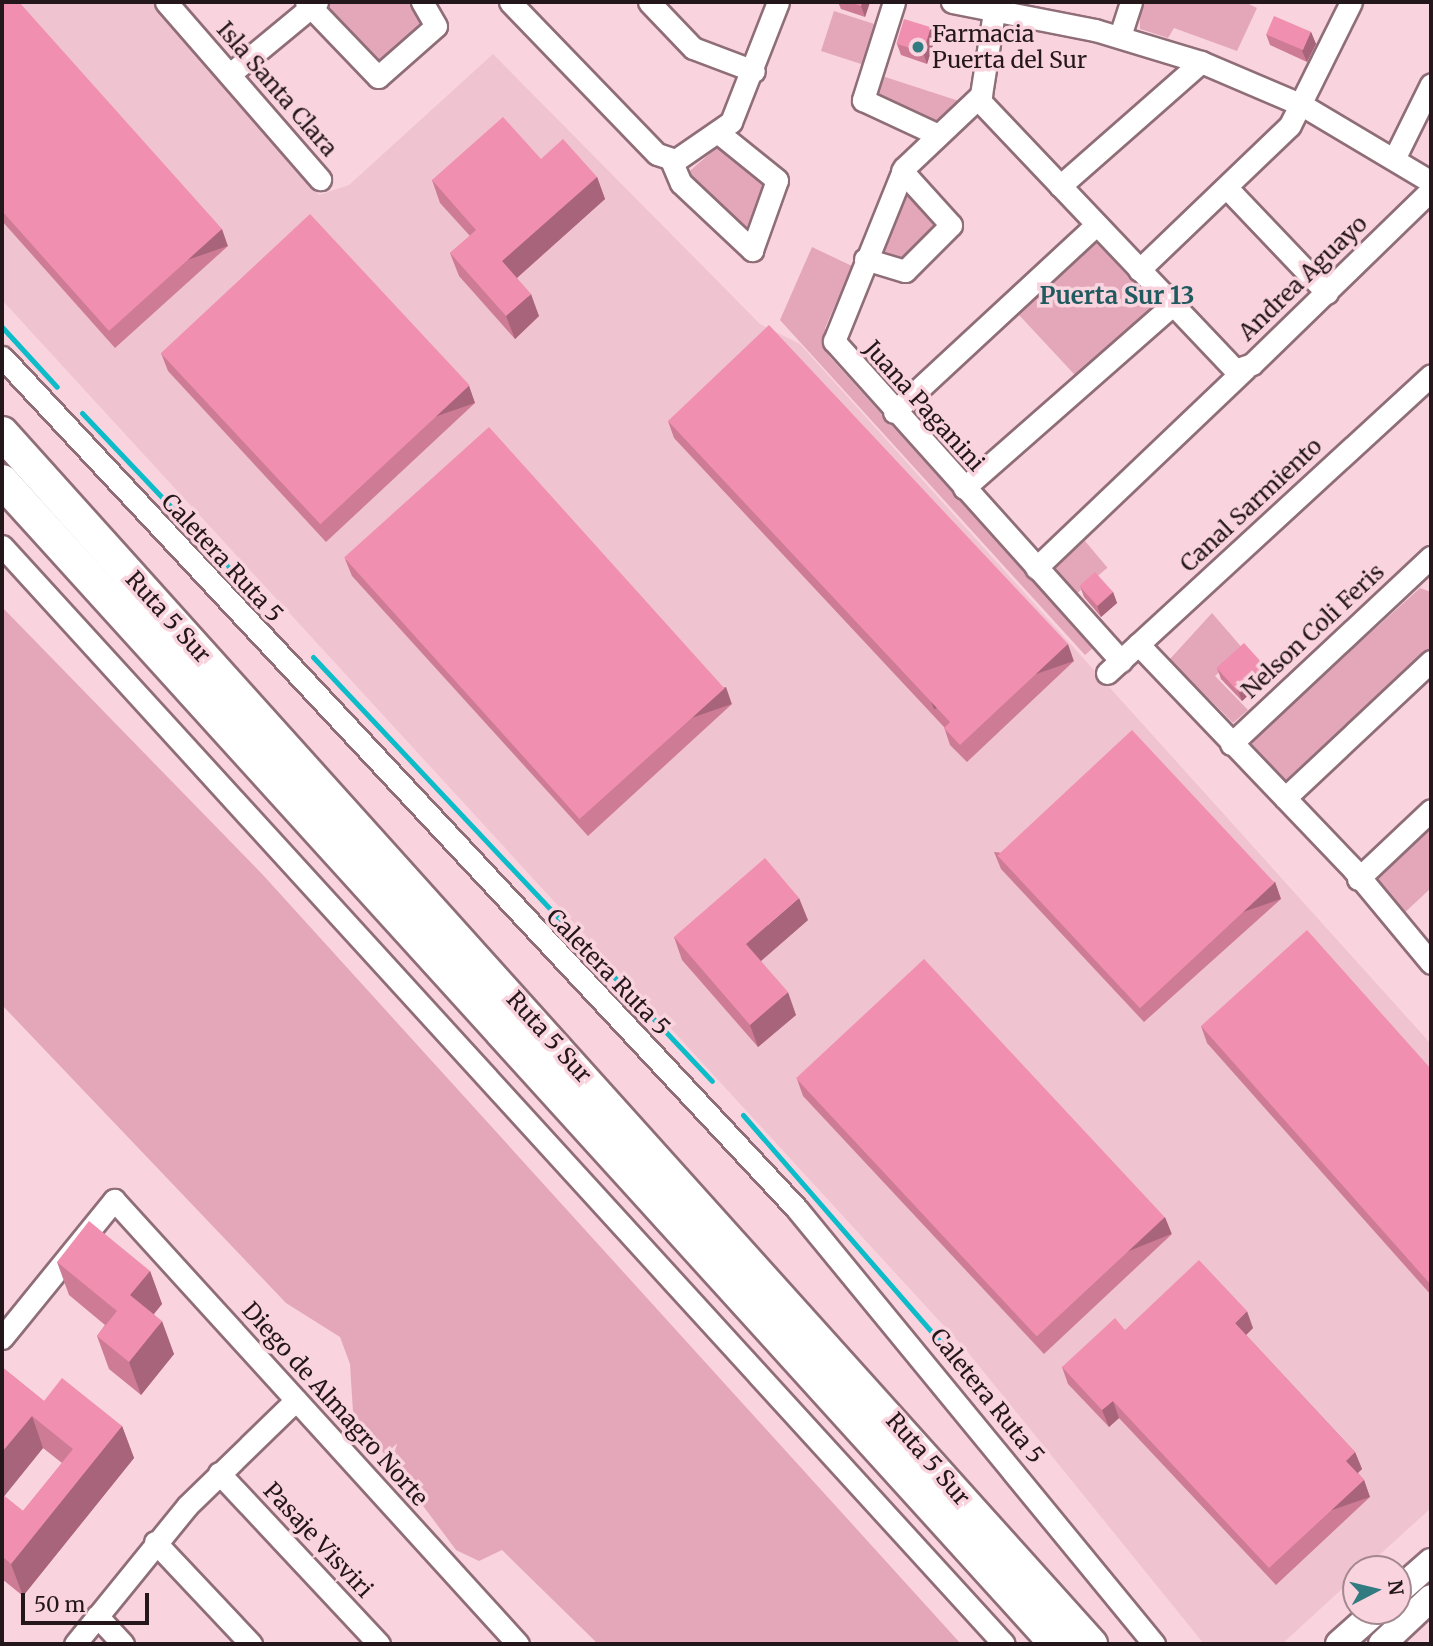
<!DOCTYPE html>
<html>
<head>
<meta charset="utf-8">
<style>
  body { margin:0 }
  #map { position:relative; width:1433px; height:1646px; overflow:hidden; background:#f9d3de; font-family:Merriweather,serif }
  div>[style] { position:absolute }
  [style*='--x'] { left:calc(var(--x)*1px); top:calc(var(--y)*1px); width:calc(var(--w)*1px); rotate:calc(var(--a)*1deg) }
  .built>* { inset:0; background:#f0c3d0 }
  .green>* { inset:0; background:#e4a7ba; transform-origin:0 0 }
  .stream>* { height:5px; margin:-2.5px; padding:0 2.5px; transform-origin:2.5px; border-radius:2.5px; background:#0cbcc8 }
  .roads { filter:drop-shadow(2px 0 #8f6e78) drop-shadow(-2px 0 #8f6e78) drop-shadow(0 2px #8f6e78) drop-shadow(0 -2px #8f6e78) }
  .minor>* { height:21px; margin:-10.5px; padding:0 10.5px; transform-origin:10.5px; border-radius:10.5px; background:#fff }
  .major>* { height:26px; margin:-13px; padding:0 13px; transform-origin:13px; border-radius:13px; background:#fff }
  .highway>* { height:32px; margin:-16px; padding:0 16px; transform-origin:16px; border-radius:16px; background:#fff }
  .wall>* { inset:0; background:#ce7b96 }
  .shaded-wall>* { inset:0; background:#a8647a; transform-origin:0 0 }
  .building>* { inset:0; background:#f08faf; transform-origin:0 0 }
  .dots>* { width:19px; height:19px; translate:-50% -50%; box-sizing:border-box; border:4px solid #f9d3de; border-radius:50% }
  span { translate:-50% -50%; white-space:nowrap; text-align:center; line-height:1.15; -webkit-text-stroke:7px #f9d3de; paint-order:stroke }
  .poi-label { font-size:23px; color:#24171b }
  .left { translate:0 -50%; text-align:left }
  .street-label { font-size:23px; color:#24171b }
  .neighbourhood-label { font-size:24px; color:#1f5a5f; font-weight:700 }
  .frame { position:absolute; inset:0; border:4px solid #24171b; pointer-events:none }
  .north { position:absolute; left:1342px; top:1555px; width:70px; height:70px; box-sizing:border-box; background:#f9d3de; border:2px solid #a48890; border-radius:50%; rotate:83deg; font-size:19px; font-weight:700; line-height:28px; text-align:center; color:#24171b }
  .north::after { content:''; display:block; margin:auto; width:24px; height:32px; background:#327b81; clip-path:polygon(50% 0,100% 100%,50% 72%,0 100%) }
  .scale { position:absolute; left:21px; top:1593px; width:128px; height:32px; box-sizing:border-box; border:4px solid #24171b; border-top:0; padding-left:9px; font-size:21px; line-height:24px; white-space:nowrap; color:#24171b; -webkit-text-stroke:5px #f9d3de; paint-order:stroke }
</style>
</head>
<body>
<div id="map">
  <div class="built">
    <div style="clip-path:polygon(2px 2px,158px 2px,319px 195px,349px 185px,493px 54px,760px 324px,800px 344px,1431px 1044px,1431px 1508px,1364px 1569px,1356px 1569px,1356px 1576px,1282px 1644px,1204px 1644px,966px 1350px,2px 300px)"></div>
  </div>
  <div class="green">
    <div style="clip-path:polygon(332px 2px,416px 2px,429px 18px,384px 68px,323px 10px)"></div>
    <div style="clip-path:polygon(1140px 2px,1245px 2px,1257px 8px,1237px 51px,1174px 28px,1168px 38px,1140px 29px)"></div>
    <div style="left:834px;top:11px;width:43px;height:42px;rotate:18deg"></div>
    <div style="clip-path:polygon(876px 74px,962px 102px,936px 125px,875px 102px)"></div>
    <div style="clip-path:polygon(722px 143px,772px 180px,753px 237px,684px 176px)"></div>
    <div style="clip-path:polygon(903px 188px,943px 222px,906px 265px,879px 256px)"></div>
    <div style="left:1093px;top:239px;width:93px;height:106px;rotate:47deg"></div>
    <div style="clip-path:polygon(812px 247px,852px 266px,825px 328px,829px 356px,1093px 648px,1085px 655px,780px 320px)"></div>
    <div style="left:1085px;top:541px;width:35px;height:40px;rotate:50deg"></div>
    <div style="clip-path:polygon(1420px 588px,1431px 592px,1431px 654px,1288px 787px,1253px 751px,1252px 740px)"></div>
    <div style="clip-path:polygon(2px 607px,263px 875px,961px 1644px,598px 1644px,502px 1550px,479px 1561px,456px 1550px,353px 1412px,350px 1364px,340px 1337px,286px 1303px,2px 1005px)"></div>
    <div style="clip-path:polygon(1212px 613px,1244px 650px,1215px 676px,1248px 710px,1233px 723px,1170px 659px)"></div>
    <div style="clip-path:polygon(1431px 824px,1431px 888px,1400px 917px,1375px 878px)"></div>
  </div>
  <div class="stream">
    <div style="--x:2;--y:327;--w:81;--a:47.5"></div>
    <div style="--x:82;--y:413;--w:251;--a:46.5"></div>
    <div style="--x:313;--y:657;--w:582;--a:46.74"></div>
    <div style="--x:743;--y:1115;--w:313;--a:49"></div>
  </div>
  <div class="roads">
    <div class="minor">
      <div style="--x:166;--y:2;--w:235;--a:49"></div>
      <div style="--x:306;--y:2;--w:104;--a:46.2"></div>
      <div style="--x:378;--y:77;--w:77;--a:-41.3"></div>
      <div style="--x:436;--y:26;--w:28;--a:-120"></div>
      <div style="--x:510;--y:2;--w:211;--a:46"></div>
      <div style="--x:657;--y:154;--w:20;--a:18"></div>
      <div style="--x:676;--y:160;--w:67;--a:-34.6"></div>
      <div style="--x:731;--y:122;--w:129;--a:-68.6"></div>
      <div style="--x:649;--y:2;--w:64;--a:46.3"></div>
      <div style="--x:693;--y:48;--w:65;--a:20.7"></div>
      <div style="--x:894;--y:2;--w:103;--a:107.6"></div>
      <div style="--x:863;--y:100;--w:83;--a:25"></div>
      <div style="--x:952;--y:2;--w:146;--a:11.1"></div>
      <div style="--x:1095;--y:30;--w:111;--a:16.8"></div>
      <div style="--x:1201;--y:62;--w:110;--a:23.1"></div>
      <div style="--x:1302;--y:105;--w:150;--a:30.8"></div>
      <div style="--x:994;--y:12;--w:84;--a:98.9"></div>
      <div style="--x:981;--y:95;--w:106;--a:136.5"></div>
      <div style="--x:904;--y:168;--w:187;--a:112"></div>
      <div style="--x:834;--y:341;--w:430;--a:48.1"></div>
      <div style="--x:1120;--y:36;--w:36;--a:-72"></div>
      <div style="--x:230;--y:74;--w:113;--a:-39.6"></div>
      <div style="--x:978;--y:99;--w:373;--a:46.5"></div>
      <div style="--x:1235;--y:370;--w:18;--a:-19"></div>
      <div style="--x:1252;--y:364;--w:250;--a:-44.2"></div>
      <div style="--x:1395;--y:157;--w:81;--a:-63.7"></div>
      <div style="--x:671;--y:160;--w:25;--a:67"></div>
      <div style="--x:681;--y:183;--w:98;--a:43.3"></div>
      <div style="--x:752;--y:250;--w:74;--a:-70.3"></div>
      <div style="--x:777;--y:180;--w:73;--a:-141.1"></div>
      <div style="--x:1060;--y:186;--w:188;--a:-41.3"></div>
      <div style="--x:1227;--y:188;--w:145;--a:46.4"></div>
      <div style="--x:865;--y:259;--w:42;--a:16.7"></div>
      <div style="--x:905;--y:271;--w:65;--a:-45"></div>
      <div style="--x:951;--y:225;--w:73;--a:-132.2"></div>
      <div style="--x:1139;--y:270;--w:209;--a:-43.8"></div>
      <div style="--x:1290;--y:125;--w:137;--a:-63.6"></div>
      <div style="--x:2;--y:357;--w:1165;--a:46.98"></div>
      <div style="--x:797;--y:1209;--w:563;--a:50.62"></div>
      <div style="--x:894;--y:412;--w:275;--a:-42.8"></div>
      <div style="--x:964;--y:488;--w:276;--a:-41.3"></div>
      <div style="--x:2;--y:546;--w:1486;--a:47.62"></div>
      <div style="--x:1036;--y:568;--w:289;--a:-43.6"></div>
      <div style="--x:1138;--y:644;--w:311;--a:46.3"></div>
      <div style="--x:1353;--y:869;--w:122;--a:50.3"></div>
      <div style="--x:1107;--y:673;--w:440;--a:-42.6"></div>
      <div style="--x:1231;--y:744;--w:274;--a:-43.1"></div>
      <div style="--x:1285;--y:798;--w:200;--a:-43.2"></div>
      <div style="--x:1358;--y:879;--w:100;--a:-43.4"></div>
      <div style="--x:2;--y:1338;--w:178;--a:-50.9"></div>
      <div style="--x:114;--y:1200;--w:600;--a:47.7"></div>
      <div style="--x:219;--y:1473;--w:234;--a:46.9"></div>
      <div style="--x:155;--y:1542;--w:140;--a:46.7"></div>
      <div style="--x:97;--y:1616;--w:38;--a:47"></div>
      <div style="--x:75;--y:1644;--w:178;--a:-50.9"></div>
      <div style="--x:187;--y:1506;--w:152;--a:-44.2"></div>
    </div>
    <div class="major">
      <div style="--x:1398;--y:1591;--w:44;--a:-41.3"></div>
      <div style="--x:1339;--y:1644;--w:50;--a:-41.7"></div>
      <div style="--x:1382;--y:1644;--w:67;--a:-43.2"></div>
    </div>
    <div class="highway">
      <div style="--x:2;--y:433;--w:1629;--a:48.04"></div>
      <div style="--x:2;--y:481;--w:1570;--a:47.81"></div>
    </div>
  </div>
  <div class="wall">
    <div style="clip-path:polygon(2px 2px,228px 246px,115px 348px,2px 221px)"></div>
    <div style="clip-path:polygon(838px 2px,870px 2px,865px 17px,841px 9px)"></div>
    <div style="clip-path:polygon(931px 27px,935px 38px,927px 64px,901px 55px,897px 44px)"></div>
    <div style="clip-path:polygon(1311px 32px,1316px 44px,1307px 62px,1270px 45px,1266px 34px)"></div>
    <div style="clip-path:polygon(541px 159px,597px 177px,605px 199px,517px 278px,539px 316px,515px 339px,459px 276px,450px 253px,470px 236px,440px 203px,432px 180px)"></div>
    <div style="clip-path:polygon(161px 353px,469px 386px,475px 403px,326px 542px,168px 371px)"></div>
    <div style="clip-path:polygon(668px 421px,1074px 661px,967px 762px,950px 745px,944px 727px,674px 438px)"></div>
    <div style="clip-path:polygon(345px 559px,732px 704px,588px 836px,352px 576px)"></div>
    <div style="clip-path:polygon(1080px 586px,1113px 592px,1117px 603px,1101px 617px,1084px 597px)"></div>
    <div style="clip-path:polygon(1264px 665px,1269px 677px,1242px 701px,1221px 679px,1217px 668px)"></div>
    <div style="clip-path:polygon(994px 852px,1275px 882px,1281px 899px,1144px 1022px,1001px 869px)"></div>
    <div style="clip-path:polygon(808px 920px,761px 961px,796px 1015px,758px 1047px,682px 960px,674px 937px)"></div>
    <div style="clip-path:polygon(1201px 1026px,1431px 1069px,1431px 1295px,1207px 1043px)"></div>
    <div style="clip-path:polygon(797px 1079px,1172px 1234px,1044px 1354px,803px 1096px)"></div>
    <div style="clip-path:polygon(57px 1262px,150px 1271px,162px 1304px,154px 1314px,174px 1354px,141px 1395px,109px 1369px,97px 1336px,105px 1325px,69px 1295px)"></div>
    <div style="clip-path:polygon(1253px 1328px,1246px 1335px,1355px 1452px,1362px 1469px,1358px 1473px,1364px 1480px,1370px 1497px,1276px 1585px,1119px 1418px,1109px 1427px,1068px 1384px,1062px 1367px,1125px 1330px)"></div>
    <div style="clip-path:polygon(evenodd,2px 1367px,44px 1401px,122px 1426px,134px 1458px,23px 1596px,2px 1579px,2px 1367px,43px 1448px,62px 1463px,23px 1511px,4px 1496px,43px 1448px)"></div>
  </div>
  <div class="shaded-wall">
    <div style="clip-path:polygon(862px 2px,870px 2px,865px 17px,861px 6px)"></div>
    <div style="clip-path:polygon(931px 27px,935px 38px,927px 64px,923px 52px)"></div>
    <div style="clip-path:polygon(1311px 32px,1316px 44px,1307px 62px,1302px 51px)"></div>
    <div style="clip-path:polygon(597px 177px,605px 199px,510px 284px,502px 261px)"></div>
    <div style="left:222px;top:229px;width:18px;height:152px;rotate:71deg"></div>
    <div style="clip-path:polygon(531px 294px,539px 316px,515px 339px,506px 316px)"></div>
    <div style="left:469px;top:386px;width:18px;height:204px;rotate:71deg"></div>
    <div style="clip-path:polygon(1113px 592px,1117px 603px,1101px 617px,1097px 605px)"></div>
    <div style="left:1068px;top:644px;width:18px;height:148px;rotate:71deg"></div>
    <div style="clip-path:polygon(1264px 665px,1269px 677px,1242px 701px,1238px 690px)"></div>
    <div style="left:726px;top:687px;width:18px;height:195px;rotate:71deg"></div>
    <div style="left:1275px;top:882px;width:18px;height:184px;rotate:71deg"></div>
    <div style="clip-path:polygon(799px 898px,808px 920px,754px 967px,746px 944px)"></div>
    <div style="clip-path:polygon(788px 992px,796px 1015px,758px 1047px,750px 1025px)"></div>
    <div style="left:1165px;top:1217px;width:18px;height:175px;rotate:68deg"></div>
    <div style="clip-path:polygon(150px 1271px,162px 1304px,142px 1328px,130px 1295px)"></div>
    <div style="clip-path:polygon(1247px 1311px,1253px 1328px,1241px 1340px,1235px 1323px)"></div>
    <div style="clip-path:polygon(162px 1321px,174px 1354px,141px 1395px,129px 1362px)"></div>
    <div style="clip-path:polygon(1113px 1401px,1119px 1418px,1109px 1427px,1102px 1410px)"></div>
    <div style="clip-path:polygon(32px 1416px,43px 1448px,2px 1499px,2px 1452px)"></div>
    <div style="clip-path:polygon(122px 1426px,134px 1458px,23px 1596px,11px 1564px)"></div>
    <div style="clip-path:polygon(1355px 1452px,1362px 1469px,1352px 1478px,1346px 1461px)"></div>
    <div style="left:1364px;top:1480px;width:18px;height:129px;rotate:71deg"></div>
  </div>
  <div class="building">
    <div style="clip-path:polygon(2px 2px,19px 2px,222px 229px,109px 331px,2px 211px)"></div>
    <div style="clip-path:polygon(849px 2px,862px 2px,861px 6px)"></div>
    <div style="left:1274px;top:16px;width:40px;height:20px;rotate:23deg"></div>
    <div style="left:904px;top:19px;width:28px;height:26px;rotate:17deg"></div>
    <div style="clip-path:polygon(503px 117px,541px 159px,563px 139px,597px 177px,502px 261px,531px 294px,506px 316px,450px 253px,476px 230px,432px 180px)"></div>
    <div style="left:310px;top:214px;width:234px;height:204px;rotate:47deg"></div>
    <div style="clip-path:polygon(769px 325px,1068px 644px,960px 745px,944px 728px,950px 722px,668px 421px)"></div>
    <div style="left:489px;top:427px;width:352px;height:195px;rotate:48deg"></div>
    <div style="left:1095px;top:572px;width:27px;height:21px;rotate:48deg"></div>
    <div style="left:1244px;top:643px;width:30px;height:37px;rotate:48deg"></div>
    <div style="left:1132px;top:730px;width:209px;height:184px;rotate:47deg"></div>
    <div style="clip-path:polygon(765px 858px,799px 898px,746px 944px,788px 992px,750px 1025px,674px 937px)"></div>
    <div style="clip-path:polygon(1307px 930px,1431px 1069px,1431px 1285px,1201px 1026px)"></div>
    <div style="left:924px;top:959px;width:353px;height:175px;rotate:47deg"></div>
    <div style="clip-path:polygon(89px 1221px,150px 1271px,130px 1295px,162px 1321px,129px 1362px,97px 1336px,117px 1311px,57px 1262px)"></div>
    <div style="clip-path:polygon(1199px 1260px,1247px 1311px,1235px 1323px,1355px 1452px,1346px 1461px,1364px 1480px,1269px 1568px,1113px 1401px,1102px 1410px,1062px 1367px,1115px 1318px,1125px 1330px)"></div>
    <div style="clip-path:polygon(2px 1367px,44px 1401px,62px 1378px,122px 1426px,11px 1564px,2px 1556px,2px 1494px,23px 1511px,73px 1449px,32px 1416px,2px 1452px)"></div>
  </div>
  <div class="dots">
    <div style="left:918px;top:47px;background:#327b81"></div>
  </div>
  <div class="poi-label">
    <span class="left" style="left:932px;top:47px">Farmacia<br>Puerta del Sur</span>
  </div>
  <div class="street-label">
    <span style="left:277px;top:89px;rotate:49deg">Isla Santa Clara</span>
    <span style="left:1303px;top:278px;rotate:-44deg">Andrea Aguayo</span>
    <span style="left:924px;top:406px;rotate:48deg">Juana Paganini</span>
    <span style="left:1251px;top:505px;rotate:-43deg">Canal Sarmiento</span>
    <span style="left:222px;top:558px;rotate:47deg">Caletera Ruta 5</span>
    <span style="left:168px;top:617px;rotate:48deg">Ruta 5 Sur</span>
    <span style="left:1313px;top:631px;rotate:-43deg">Nelson Coli Feris</span>
    <span style="left:608px;top:972px;rotate:46deg">Caletera Ruta 5</span>
    <span style="left:549px;top:1037px;rotate:48deg">Ruta 5 Sur</span>
    <span style="left:987px;top:1396px;rotate:51deg">Caletera Ruta 5</span>
    <span style="left:335px;top:1404px;rotate:48deg">Diego de Almagro Norte</span>
    <span style="left:928px;top:1459px;rotate:49deg">Ruta 5 Sur</span>
    <span style="left:318px;top:1540px;rotate:47deg">Pasaje Visviri</span>
  </div>
  <div class="neighbourhood-label">
    <span style="left:1117px;top:296px">Puerta Sur 13</span>
  </div>
  <div class="frame"></div>
  <div class="north">N</div>
  <div class="scale">50 m</div>
</div>
</body>
</html>
